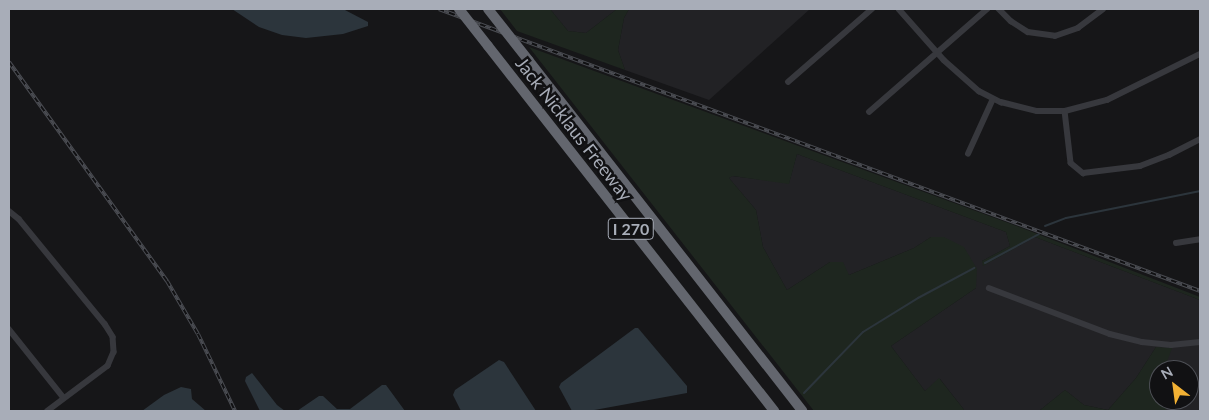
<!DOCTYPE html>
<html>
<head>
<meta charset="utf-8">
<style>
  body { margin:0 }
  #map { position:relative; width:1209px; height:420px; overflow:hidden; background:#161618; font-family:Lato,sans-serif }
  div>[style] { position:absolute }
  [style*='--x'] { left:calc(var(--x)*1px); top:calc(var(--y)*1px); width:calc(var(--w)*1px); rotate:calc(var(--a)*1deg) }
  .built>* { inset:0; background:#222225 }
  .green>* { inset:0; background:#1e261f }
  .water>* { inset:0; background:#2c353c }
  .stream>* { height:2px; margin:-1px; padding:0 1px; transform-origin:1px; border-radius:1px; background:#2c353c }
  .street>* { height:5.5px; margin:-2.75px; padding:0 2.75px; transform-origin:2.75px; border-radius:2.75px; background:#37383d }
  .highway>* { height:10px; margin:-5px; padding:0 5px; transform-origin:5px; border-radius:5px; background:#63666e }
  .rail>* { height:4px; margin-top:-2px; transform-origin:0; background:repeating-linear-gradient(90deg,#111113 0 5.5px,#4a4c52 0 11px); box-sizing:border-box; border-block:1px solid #4a4c52 }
  .highway-bridge>* { height:10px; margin:-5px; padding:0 5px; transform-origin:5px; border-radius:5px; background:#63666e }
  span { translate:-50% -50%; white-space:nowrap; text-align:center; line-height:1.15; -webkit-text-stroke:5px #111113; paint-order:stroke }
  .shield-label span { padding:1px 4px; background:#111113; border:1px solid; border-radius:4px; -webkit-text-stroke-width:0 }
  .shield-label { font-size:16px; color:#a8adb8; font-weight:700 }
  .street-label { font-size:18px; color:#a8adb8 }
  .frame { position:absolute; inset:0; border:10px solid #a8adb8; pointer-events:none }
  .north { position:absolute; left:1149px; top:360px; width:50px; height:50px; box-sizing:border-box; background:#111113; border:1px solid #4d4f55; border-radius:50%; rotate:330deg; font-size:14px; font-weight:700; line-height:20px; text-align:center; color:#a8adb8 }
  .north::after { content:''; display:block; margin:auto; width:18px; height:22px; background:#f2b134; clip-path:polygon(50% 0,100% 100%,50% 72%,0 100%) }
</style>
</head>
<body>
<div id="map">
  <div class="built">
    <div style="clip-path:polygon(550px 9px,617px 9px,586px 33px,568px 31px)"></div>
    <div style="clip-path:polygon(629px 9px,810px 9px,709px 100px,625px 70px,618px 50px,624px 18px)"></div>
    <div style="clip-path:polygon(797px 154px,1006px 232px,1010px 246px,982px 261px,984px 265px,1035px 237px,1200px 300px,1200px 411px,1166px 411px,1166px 400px,1189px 400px,1189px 370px,1164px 370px,1156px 347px,1136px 378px,1108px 410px,1084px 405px,1065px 390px,1039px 411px,965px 411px,940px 379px,925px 391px,891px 346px,976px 288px,976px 280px,931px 237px,914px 248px,849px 275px,830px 262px,787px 290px,763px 247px,756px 210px,729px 178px,732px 176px,789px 183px)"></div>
  </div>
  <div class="green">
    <div style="clip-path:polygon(500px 9px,550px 9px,568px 31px,586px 33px,617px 9px,629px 9px,624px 18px,618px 50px,625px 70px,517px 31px)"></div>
    <div style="clip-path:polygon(529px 47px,1022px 228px,1200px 297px,1200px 300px,1035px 237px,983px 266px,982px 261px,1010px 246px,1006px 232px,797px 154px,789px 184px,733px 176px,729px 178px,756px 210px,763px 247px,787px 290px,830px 262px,843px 262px,849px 275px,914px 248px,931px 237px,944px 237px,964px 247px,977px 269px,976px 288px,891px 346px,925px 391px,939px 378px,965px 411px,814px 411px)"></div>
    <div style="clip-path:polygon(1156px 347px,1172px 348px,1164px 370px,1159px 370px,1159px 400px,1166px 400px,1166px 411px,1039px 411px,1065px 390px,1084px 405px,1108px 410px,1136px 378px)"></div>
  </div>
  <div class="water">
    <div style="clip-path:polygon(232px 9px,343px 9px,368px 22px,368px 26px,343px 34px,306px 38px,282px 35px,259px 27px)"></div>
    <div style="clip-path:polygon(635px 328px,638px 328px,687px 386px,687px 393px,589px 411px,572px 411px,559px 387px,561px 383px)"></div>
    <div style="clip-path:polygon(499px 360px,504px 362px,536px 411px,461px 411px,453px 395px,455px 390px)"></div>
    <div style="clip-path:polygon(252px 373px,277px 405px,285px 411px,260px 411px,245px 381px,246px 377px)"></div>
    <div style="clip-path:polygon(382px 385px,386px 385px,405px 411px,297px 411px,319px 396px,323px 396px,337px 409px,350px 409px)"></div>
    <div style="clip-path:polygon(181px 387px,191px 389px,192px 399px,206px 411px,142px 411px,164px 395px)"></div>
  </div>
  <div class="stream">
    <div style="--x:1045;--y:226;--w:22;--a:-21"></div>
    <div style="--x:1066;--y:218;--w:137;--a:-11.4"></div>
    <div style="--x:985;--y:263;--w:61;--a:-28.2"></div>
    <div style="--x:804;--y:393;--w:85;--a:-46"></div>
    <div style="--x:863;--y:332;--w:65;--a:-31.7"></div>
    <div style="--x:918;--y:298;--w:64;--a:-28.2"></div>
  </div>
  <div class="street">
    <div style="--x:899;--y:9;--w:68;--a:48.6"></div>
    <div style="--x:944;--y:60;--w:47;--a:41.5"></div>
    <div style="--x:979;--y:91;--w:25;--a:27"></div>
    <div style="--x:1001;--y:102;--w:37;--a:14"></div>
    <div style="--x:1037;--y:111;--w:28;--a:0"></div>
    <div style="--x:1065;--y:111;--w:43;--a:-14.7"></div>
    <div style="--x:1107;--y:100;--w:104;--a:-26.3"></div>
    <div style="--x:999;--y:9;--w:17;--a:45"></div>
    <div style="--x:1011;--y:21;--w:20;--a:33"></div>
    <div style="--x:1028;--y:32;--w:27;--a:8"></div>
    <div style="--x:1055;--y:36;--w:24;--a:-19"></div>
    <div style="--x:1078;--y:28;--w:31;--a:-37"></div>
    <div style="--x:788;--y:82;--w:111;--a:-41"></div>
    <div style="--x:1065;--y:111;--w:52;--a:83.4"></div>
    <div style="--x:1071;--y:163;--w:16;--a:40"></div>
    <div style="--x:1083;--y:173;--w:57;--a:-7"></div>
    <div style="--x:1140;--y:166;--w:31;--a:-21"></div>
    <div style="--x:1169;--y:155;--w:35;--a:-27"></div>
    <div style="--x:869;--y:112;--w:157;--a:-41.1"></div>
    <div style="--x:968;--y:154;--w:60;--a:-65.6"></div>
    <div style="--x:9;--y:211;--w:13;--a:39"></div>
    <div style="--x:19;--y:219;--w:136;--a:50.7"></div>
    <div style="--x:105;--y:324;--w:15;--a:58"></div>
    <div style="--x:113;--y:337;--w:15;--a:86"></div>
    <div style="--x:114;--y:352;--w:15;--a:113"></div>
    <div style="--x:108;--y:366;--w:75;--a:143.1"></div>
    <div style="--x:1176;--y:243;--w:24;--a:-9"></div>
    <div style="--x:989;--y:288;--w:129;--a:20.8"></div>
    <div style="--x:1110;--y:334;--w:33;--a:14"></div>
    <div style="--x:1142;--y:342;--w:29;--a:6"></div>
    <div style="--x:1171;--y:345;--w:29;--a:-6"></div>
    <div style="--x:9;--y:329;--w:88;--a:51.4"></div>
  </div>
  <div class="highway">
    <div style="--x:488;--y:46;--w:464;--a:51.9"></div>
    <div style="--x:529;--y:61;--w:444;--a:52"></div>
  </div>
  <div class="rail">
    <div style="--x:439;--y:9;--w:812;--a:20.33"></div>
    <div style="--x:9;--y:62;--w:270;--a:54.2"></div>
    <div style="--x:167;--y:281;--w:61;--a:59.7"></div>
    <div style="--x:198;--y:334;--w:85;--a:64.3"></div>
  </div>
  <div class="highway-bridge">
    <div style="--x:459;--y:9;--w:47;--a:51.9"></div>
    <div style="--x:488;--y:9;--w:66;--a:51.7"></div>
  </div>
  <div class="shield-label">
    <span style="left:631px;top:229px">I 270</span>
  </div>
  <div class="street-label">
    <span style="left:574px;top:129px;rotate:52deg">Jack Nicklaus Freeway</span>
  </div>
  <div class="frame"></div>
  <div class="north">N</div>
</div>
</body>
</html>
